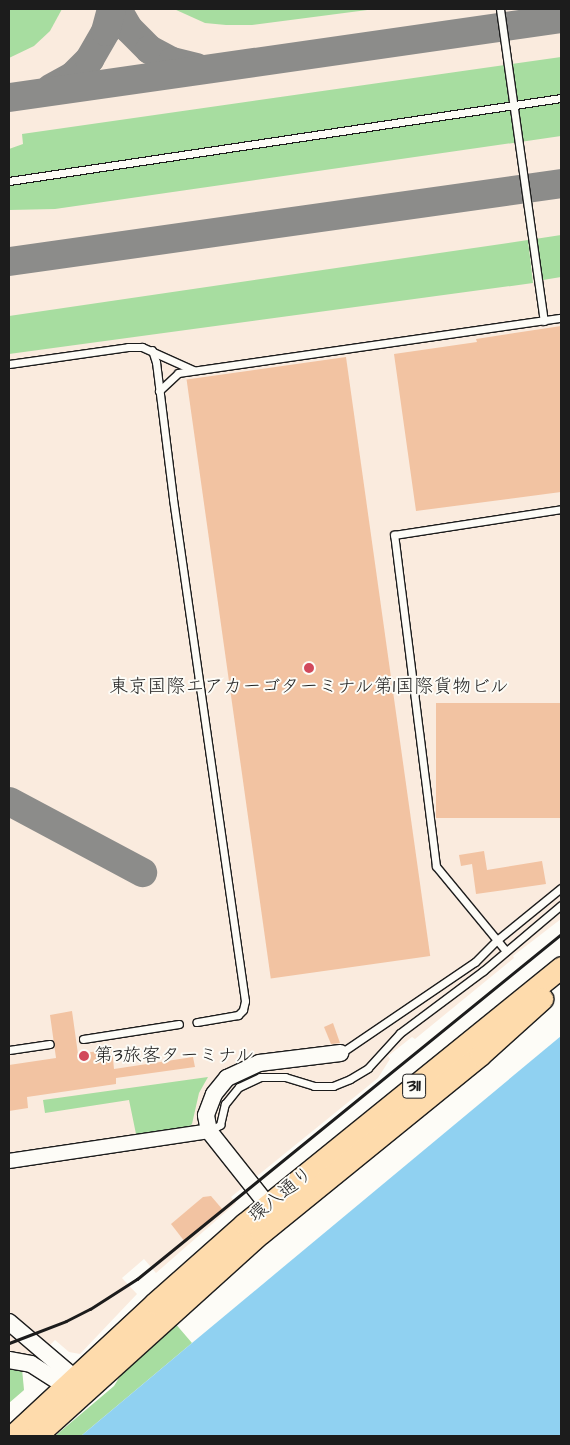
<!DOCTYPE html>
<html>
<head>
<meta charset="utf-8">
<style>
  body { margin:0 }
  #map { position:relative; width:570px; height:1445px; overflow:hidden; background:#fdfcf7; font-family:"Architects Daughter","Klee One",sans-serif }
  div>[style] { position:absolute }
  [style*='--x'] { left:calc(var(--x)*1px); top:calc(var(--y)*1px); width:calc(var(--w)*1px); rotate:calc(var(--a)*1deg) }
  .built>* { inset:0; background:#faebde }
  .green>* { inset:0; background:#a7dda0 }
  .water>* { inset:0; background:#90d1f1 }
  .taxiway>* { height:29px; margin:-14.5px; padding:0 14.5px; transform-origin:14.5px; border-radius:14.5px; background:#8c8c8a }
  .building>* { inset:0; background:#f2c3a2; transform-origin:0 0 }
  .roads { filter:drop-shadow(1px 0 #1c1c1c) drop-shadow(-1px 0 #1c1c1c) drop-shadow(0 1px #1c1c1c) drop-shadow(0 -1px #1c1c1c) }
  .service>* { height:7px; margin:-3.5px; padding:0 3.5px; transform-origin:3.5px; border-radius:3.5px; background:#fdfcf7 }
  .minor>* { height:14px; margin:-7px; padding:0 7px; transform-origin:7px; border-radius:7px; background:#fdfcf7 }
  .tertiary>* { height:16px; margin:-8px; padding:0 8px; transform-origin:8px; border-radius:8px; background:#fdfcf7 }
  .primary>* { height:21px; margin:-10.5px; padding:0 10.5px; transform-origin:10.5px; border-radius:10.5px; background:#fedbac }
  .rail>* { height:3px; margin:-1.5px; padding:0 1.5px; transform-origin:1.5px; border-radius:1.5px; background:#1c1c1c }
  .dots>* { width:14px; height:14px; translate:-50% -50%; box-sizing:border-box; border:2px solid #fdfcf7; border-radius:50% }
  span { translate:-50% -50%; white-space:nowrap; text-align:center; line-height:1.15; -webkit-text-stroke:4px #fdfcf7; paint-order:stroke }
  .shield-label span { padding:1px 4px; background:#fdfcf7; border:1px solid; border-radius:4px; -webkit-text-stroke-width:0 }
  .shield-label { font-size:18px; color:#1c1c1c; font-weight:700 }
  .poi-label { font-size:19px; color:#1c1c1c }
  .left { translate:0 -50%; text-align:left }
  .street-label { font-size:19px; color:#1c1c1c }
  .frame { position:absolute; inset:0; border:10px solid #1c1c1c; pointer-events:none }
</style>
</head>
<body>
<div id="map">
  <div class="built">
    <div style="clip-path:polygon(9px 9px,561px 9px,561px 919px,513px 956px,514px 958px,415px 1039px,412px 1037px,388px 1056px,390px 1059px,378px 1078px,231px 1197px,236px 1203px,156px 1273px,144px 1259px,122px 1278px,137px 1294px,80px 1354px,69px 1352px,55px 1340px,22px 1373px,24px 1390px,9px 1403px)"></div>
  </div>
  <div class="green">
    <div style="clip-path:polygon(9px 9px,62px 9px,50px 31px,34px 46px,9px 58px)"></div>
    <div style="clip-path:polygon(174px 9px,375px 9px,252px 25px,226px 25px,205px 23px)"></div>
    <div style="clip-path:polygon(561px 57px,561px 136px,55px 209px,9px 210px,9px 149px,23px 144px,22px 134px)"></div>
    <div style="clip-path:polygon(561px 235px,561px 277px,543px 280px,535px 239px)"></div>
    <div style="clip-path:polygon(528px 240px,533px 283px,9px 354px,9px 316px)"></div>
    <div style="clip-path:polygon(208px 1077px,199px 1093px,192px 1124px,186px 1129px,136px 1134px,129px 1100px,45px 1113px,43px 1100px)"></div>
    <div style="clip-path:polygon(174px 1322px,192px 1343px,81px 1436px,55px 1436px,114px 1386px,125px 1368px)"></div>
    <div style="clip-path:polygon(9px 1369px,22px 1369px,24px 1390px,9px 1403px)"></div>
  </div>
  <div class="water">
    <div style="clip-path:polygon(561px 1036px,561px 1436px,81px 1436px,192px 1343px)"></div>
  </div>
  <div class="taxiway">
    <div style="--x:117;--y:9;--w:22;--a:60"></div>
    <div style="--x:128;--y:28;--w:30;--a:45"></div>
    <div style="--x:149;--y:49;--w:26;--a:28"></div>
    <div style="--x:172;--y:61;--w:25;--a:14"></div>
    <div style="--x:50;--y:88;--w:26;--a:-29"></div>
    <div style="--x:73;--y:75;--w:23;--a:-45"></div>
    <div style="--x:89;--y:59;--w:32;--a:-60"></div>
    <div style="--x:105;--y:31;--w:23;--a:-75"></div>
    <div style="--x:9;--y:97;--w:558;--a:-8.14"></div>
    <div style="--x:9;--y:261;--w:557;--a:-8.04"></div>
    <div style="--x:9;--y:801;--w:151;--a:28.1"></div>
  </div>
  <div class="building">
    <div style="clip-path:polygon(561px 326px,561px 492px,416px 511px,394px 354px,477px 342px,476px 339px)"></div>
    <div style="left:346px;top:357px;width:605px;height:161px;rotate:82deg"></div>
    <div style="left:561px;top:703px;width:115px;height:125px;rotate:90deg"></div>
    <div style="clip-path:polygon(484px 851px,487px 870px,542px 861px,546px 884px,476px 894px,472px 864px,461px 866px,459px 855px)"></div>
    <div style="clip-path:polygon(72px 1011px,78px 1054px,112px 1049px,114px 1069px,193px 1057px,195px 1067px,116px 1078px,116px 1084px,27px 1097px,28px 1108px,9px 1111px,9px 1065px,56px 1058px,50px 1015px)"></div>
    <div style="clip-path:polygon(333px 1023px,340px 1043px,331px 1044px,324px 1027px)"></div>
    <div style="clip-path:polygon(211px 1196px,223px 1210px,185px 1242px,171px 1224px,203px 1197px)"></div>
  </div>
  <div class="roads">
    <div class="service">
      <div style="--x:500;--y:9;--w:315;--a:82"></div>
      <div style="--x:9;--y:181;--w:558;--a:-8.55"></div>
      <div style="--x:152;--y:350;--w:13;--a:72"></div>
      <div style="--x:156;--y:362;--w:138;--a:82.9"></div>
      <div style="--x:173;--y:499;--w:507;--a:81.84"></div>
      <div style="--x:245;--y:1001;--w:9;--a:103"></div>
      <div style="--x:243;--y:1010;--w:7;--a:135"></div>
      <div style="--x:238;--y:1015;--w:42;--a:170.3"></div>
      <div style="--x:9;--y:364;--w:120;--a:-8.1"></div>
      <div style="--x:128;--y:347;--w:14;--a:0"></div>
      <div style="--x:142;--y:347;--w:56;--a:24.3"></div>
      <div style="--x:159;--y:391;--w:26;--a:-43"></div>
      <div style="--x:178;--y:373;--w:387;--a:-8.2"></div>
      <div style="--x:506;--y:951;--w:110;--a:-129.5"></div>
      <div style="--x:436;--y:866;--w:334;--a:-97.2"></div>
      <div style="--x:394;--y:535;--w:169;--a:-8.8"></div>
      <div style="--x:83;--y:1039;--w:97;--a:-8.9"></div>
      <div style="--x:9;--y:1050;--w:41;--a:-8.3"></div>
      <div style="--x:341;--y:1053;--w:162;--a:-34.2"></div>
      <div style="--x:475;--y:962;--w:31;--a:-45"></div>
      <div style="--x:497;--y:940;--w:82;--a:-39.1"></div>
      <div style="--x:209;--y:1131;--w:13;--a:-29"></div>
      <div style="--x:220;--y:1125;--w:22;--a:-77"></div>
      <div style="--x:225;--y:1104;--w:22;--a:-51"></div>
      <div style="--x:239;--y:1087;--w:23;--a:-25"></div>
      <div style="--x:260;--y:1077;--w:25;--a:0"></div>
      <div style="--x:285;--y:1077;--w:30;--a:17"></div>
      <div style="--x:314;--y:1086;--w:19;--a:0"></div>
      <div style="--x:333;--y:1086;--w:18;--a:-22"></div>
      <div style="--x:350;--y:1079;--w:21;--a:-31"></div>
      <div style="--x:368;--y:1068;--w:47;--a:-47.6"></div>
      <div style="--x:400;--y:1033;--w:104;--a:-36.8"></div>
      <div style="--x:483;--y:971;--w:102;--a:-40.2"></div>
    </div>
    <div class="minor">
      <div style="--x:9;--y:1161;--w:202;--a:-8.5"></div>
    </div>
    <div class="tertiary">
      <div style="--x:274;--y:1213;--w:105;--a:-128.4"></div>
      <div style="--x:209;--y:1131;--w:16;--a:-101"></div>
      <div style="--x:206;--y:1115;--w:22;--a:-69"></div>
      <div style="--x:214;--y:1094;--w:21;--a:-51"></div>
      <div style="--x:227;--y:1078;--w:35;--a:-25"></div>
      <div style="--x:259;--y:1063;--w:82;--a:-7"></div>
      <div style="--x:9;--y:1322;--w:88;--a:40.4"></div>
      <div style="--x:76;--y:1379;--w:10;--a:66"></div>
      <div style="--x:9;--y:1360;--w:22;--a:10"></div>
      <div style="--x:31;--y:1364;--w:52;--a:32.5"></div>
    </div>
    <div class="primary">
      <div style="--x:12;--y:1436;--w:195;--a:-42.9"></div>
      <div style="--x:155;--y:1303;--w:119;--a:-41.6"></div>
      <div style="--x:244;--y:1224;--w:408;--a:-39"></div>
      <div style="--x:36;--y:1436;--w:303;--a:-42.1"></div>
      <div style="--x:261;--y:1233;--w:282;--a:-39.1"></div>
      <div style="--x:480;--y:1055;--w:84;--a:-42.1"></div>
    </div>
  </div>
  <div class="rail">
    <div style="--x:9;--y:1343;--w:61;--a:-21.1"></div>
    <div style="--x:66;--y:1321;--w:27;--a:-27"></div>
    <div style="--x:90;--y:1309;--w:56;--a:-32.6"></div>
    <div style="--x:137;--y:1279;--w:547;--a:-39.13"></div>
  </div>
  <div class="dots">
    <div style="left:309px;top:668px;background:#d1495b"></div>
    <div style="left:84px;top:1056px;background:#d1495b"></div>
  </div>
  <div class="shield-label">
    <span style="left:414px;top:1086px">311</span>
  </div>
  <div class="poi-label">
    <span style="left:309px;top:687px">東京国際エアカーゴターミナル第1国際貨物ビル</span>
    <span class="left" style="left:94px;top:1056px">第3旅客ターミナル</span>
  </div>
  <div class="street-label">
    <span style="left:281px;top:1195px;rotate:-39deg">環八通り</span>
  </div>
  <div class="frame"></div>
</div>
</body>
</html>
